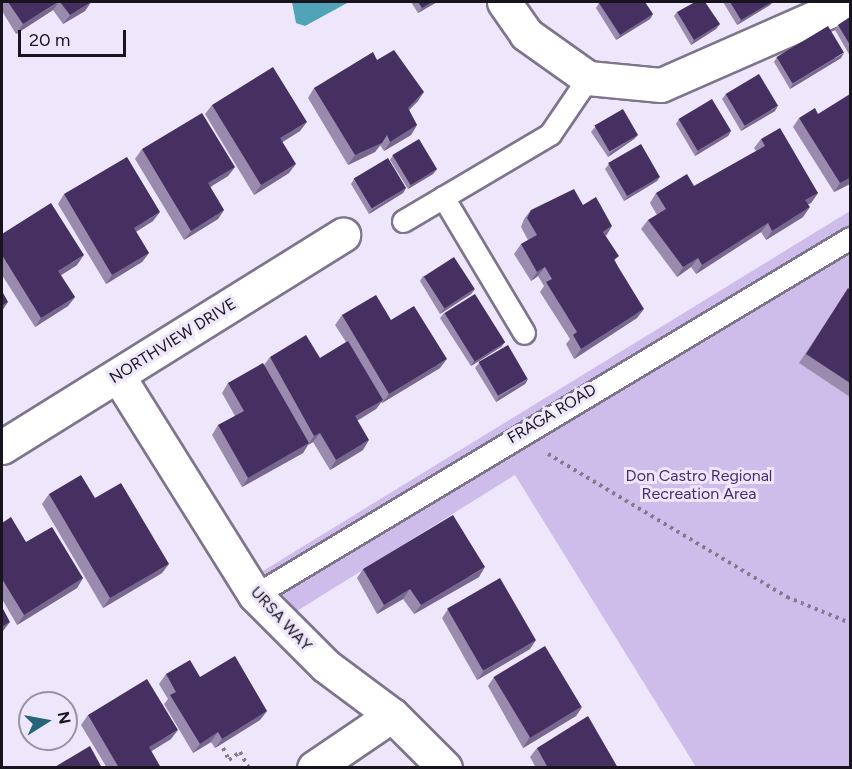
<!DOCTYPE html>
<html>
<head>
<meta charset="utf-8">
<style>
  body { margin:0 }
  #map { position:relative; width:852px; height:769px; overflow:hidden; background:#eee6fb; font-family:Figtree,sans-serif }
  div>[style] { position:absolute }
  [style*='--x'] { left:calc(var(--x)*1px); top:calc(var(--y)*1px); width:calc(var(--w)*1px); rotate:calc(var(--a)*1deg) }
  .green>* { inset:0; background:#cebceb }
  .water>* { inset:0; background:#51a3b8 }
  .path>* { height:4px; margin-top:-2px; transform-origin:0; background:repeating-linear-gradient(90deg,#817c8b 0 3px,transparent 0 7.5px) }
  .roads { filter:drop-shadow(2px 0 #7e758d) drop-shadow(-2px 0 #7e758d) drop-shadow(0 2px #7e758d) drop-shadow(0 -2px #7e758d) }
  .lane>* { height:21px; margin:-10.5px; padding:0 10.5px; transform-origin:10.5px; border-radius:10.5px; background:#fff }
  .street>* { height:33px; margin:-16.5px; padding:0 16.5px; transform-origin:16.5px; border-radius:16.5px; background:#fff }
  .wall>* { inset:0; background:#9a8bae }
  .shaded-wall>* { inset:0; background:#78678f }
  .building>* { inset:0; background:#453061; transform-origin:0 0 }
  span { translate:-50% -50%; white-space:nowrap; text-align:center; line-height:1.15; -webkit-text-stroke:6px #eee6fb; paint-order:stroke }
  .street-label { font-size:16px; color:#17141d }
  .park-label { font-size:16px; color:#4a2b6f }
  .frame { position:absolute; inset:0; border:3px solid #17141d; pointer-events:none }
  .north { position:absolute; left:18px; top:691px; width:60px; height:60px; box-sizing:border-box; background:#eee6fb; border:2px solid #9892a2; border-radius:50%; rotate:79deg; font-size:16px; font-weight:700; line-height:24px; text-align:center; color:#17141d }
  .north::after { content:''; display:block; margin:auto; width:21px; height:27px; background:#26647a; clip-path:polygon(50% 0,100% 100%,50% 72%,0 100%) }
  .scale { position:absolute; left:18px; top:30px; width:108px; height:27px; box-sizing:border-box; border:3px solid #17141d; border-top:0; padding-left:8px; font-size:18px; line-height:21px; white-space:nowrap; color:#17141d; -webkit-text-stroke:4px #eee6fb; paint-order:stroke }
</style>
</head>
<body>
<div id="map">
  <div class="green">
    <div style="clip-path:polygon(850px 211px,850px 767px,696px 767px,515px 475px,297px 611px,263px 571px)"></div>
  </div>
  <div class="water">
    <div style="clip-path:polygon(292px 2px,349px 2px,305px 26px,296px 23px)"></div>
  </div>
  <div class="path">
    <div style="--x:548;--y:454;--w:279;--a:30.9"></div>
    <div style="--x:787;--y:597;--w:68;--a:22.4"></div>
    <div style="--x:223;--y:748;--w:13;--a:63"></div>
    <div style="--x:229;--y:760;--w:14;--a:-36"></div>
    <div style="--x:240;--y:752;--w:18;--a:61"></div>
  </div>
  <div class="roads">
    <div class="lane">
      <div style="--x:443;--y:197;--w:158;--a:59.2"></div>
      <div style="--x:403;--y:221;--w:171;--a:-30.6"></div>
      <div style="--x:550;--y:134;--w:68;--a:-55.8"></div>
      <div style="--x:255;--y:595;--w:694;--a:-30.96"></div>
    </div>
    <div class="street">
      <div style="--x:504;--y:2;--w:39;--a:55"></div>
      <div style="--x:526;--y:34;--w:76;--a:35.4"></div>
      <div style="--x:588;--y:78;--w:73;--a:5.5"></div>
      <div style="--x:661;--y:85;--w:206;--a:-23.7"></div>
      <div style="--x:118;--y:376;--w:258;--a:58"></div>
      <div style="--x:255;--y:595;--w:100;--a:45"></div>
      <div style="--x:326;--y:666;--w:82;--a:36.6"></div>
      <div style="--x:392;--y:715;--w:75;--a:45"></div>
      <div style="--x:2;--y:447;--w:402;--a:-31.9"></div>
      <div style="--x:314;--y:768;--w:94;--a:-34.2"></div>
    </div>
  </div>
  <div class="wall">
    <div style="clip-path:polygon(2px 2px,91px 2px,85px 11px,63px 24px,53px 10px,16px 34px,2px 11px)"></div>
    <div style="clip-path:polygon(411px 2px,437px 2px,418px 13px)"></div>
    <div style="clip-path:polygon(723px 2px,773px 2px,770px 5px,737px 25px)"></div>
    <div style="clip-path:polygon(599px 3px,653px 14px,650px 19px,616px 40px,596px 8px)"></div>
    <div style="clip-path:polygon(677px 12px,720px 24px,716px 29px,691px 45px,674px 16px)"></div>
    <div style="clip-path:polygon(850px 17px,850px 56px,835px 30px,838px 25px)"></div>
    <div style="clip-path:polygon(777px 57px,841px 58px,790px 89px,774px 62px)"></div>
    <div style="clip-path:polygon(377px 60px,418px 101px,409px 110px,417px 125px,411px 135px,384px 151px,380px 145px,375px 152px,348px 165px,308px 98px,314px 88px)"></div>
    <div style="clip-path:polygon(726px 94px,775px 111px,741px 131px,722px 99px)"></div>
    <div style="clip-path:polygon(212px 105px,300px 131px,282px 142px,289px 173px,254px 195px,205px 114px)"></div>
    <div style="clip-path:polygon(799px 118px,850px 184px,834px 192px,793px 127px)"></div>
    <div style="clip-path:polygon(679px 119px,731px 131px,728px 136px,695px 156px,676px 124px)"></div>
    <div style="clip-path:polygon(595px 127px,638px 135px,634px 139px,608px 157px,591px 132px)"></div>
    <div style="clip-path:polygon(761px 139px,818px 193px,811px 203px,808px 204px,803px 217px,766px 240px,761px 232px,696px 274px,691px 267px,677px 277px,641px 229px,648px 220px,657px 215px,650px 203px,656px 193px,694px 186px,756px 151px,754px 148px)"></div>
    <div style="clip-path:polygon(142px 149px,235px 167px,228px 176px,210px 187px,224px 210px,218px 219px,184px 240px,135px 159px)"></div>
    <div style="clip-path:polygon(393px 155px,437px 169px,433px 174px,408px 189px,390px 160px)"></div>
    <div style="clip-path:polygon(609px 164px,657px 181px,624px 201px,605px 169px)"></div>
    <div style="clip-path:polygon(354px 179px,406px 188px,403px 193px,369px 214px,351px 184px)"></div>
    <div style="clip-path:polygon(64px 194px,153px 221px,136px 232px,149px 253px,142px 262px,106px 284px,58px 204px)"></div>
    <div style="clip-path:polygon(583px 205px,606px 236px,637px 318px,574px 359px,566px 344px,570px 339px,540px 292px,544px 286px,538px 276px,531px 281px,514px 254px,521px 244px,528px 240px,521px 227px,524px 219px,531px 210px)"></div>
    <div style="clip-path:polygon(2px 234px,77px 265px,61px 275px,75px 297px,68px 306px,35px 327px,2px 275px)"></div>
    <div style="clip-path:polygon(423px 276px,475px 289px,471px 294px,440px 314px,420px 281px)"></div>
    <div style="clip-path:polygon(850px 290px,850px 397px,799px 363px,842px 298px)"></div>
    <div style="clip-path:polygon(444px 313px,505px 342px,501px 347px,471px 366px,440px 318px)"></div>
    <div style="clip-path:polygon(342px 315px,391px 320px,440px 368px,382px 403px,381px 402px,376px 409px,357px 421px,363px 450px,330px 470px,313px 442px,308px 445px,303px 453px,242px 487px,212px 435px,218px 425px,235px 416px,222px 393px,228px 383px,264px 365px,270px 357px,320px 358px,346px 342px,335px 325px)"></div>
    <div style="clip-path:polygon(479px 363px,528px 379px,525px 384px,496px 402px,475px 368px)"></div>
    <div style="clip-path:polygon(49px 494px,162px 573px,103px 608px,42px 504px)"></div>
    <div style="clip-path:polygon(2px 523px,26px 542px,83px 578px,77px 588px,17px 625px,2px 599px)"></div>
    <div style="clip-path:polygon(363px 569px,479px 577px,414px 614px,403px 599px,377px 614px,357px 578px)"></div>
    <div style="clip-path:polygon(448px 609px,530px 649px,477px 680px,442px 618px)"></div>
    <div style="clip-path:polygon(166px 674px,200px 677px,267px 711px,260px 720px,215px 748px,211px 742px,193px 753px,164px 704px,168px 699px,159px 684px)"></div>
    <div style="clip-path:polygon(494px 677px,582px 707px,576px 716px,523px 748px,488px 686px)"></div>
    <div style="clip-path:polygon(88px 715px,171px 739px,151px 751px,161px 768px,107px 768px,81px 725px)"></div>
    <div style="clip-path:polygon(537px 748px,618px 768px,536px 768px,530px 757px)"></div>
  </div>
  <div class="shaded-wall">
    <div style="clip-path:polygon(59px 2px,53px 10px,16px 34px,23px 24px)"></div>
    <div style="clip-path:polygon(91px 2px,85px 11px,63px 24px,70px 15px)"></div>
    <div style="clip-path:polygon(432px 2px,437px 2px,418px 13px,422px 8px)"></div>
    <div style="clip-path:polygon(772px 2px,773px 2px,770px 5px,737px 25px,741px 20px)"></div>
    <div style="clip-path:polygon(653px 14px,650px 19px,616px 40px,620px 35px)"></div>
    <div style="clip-path:polygon(720px 24px,716px 29px,691px 45px,694px 40px)"></div>
    <div style="clip-path:polygon(844px 53px,841px 58px,790px 89px,793px 84px)"></div>
    <div style="clip-path:polygon(424px 92px,418px 101px,401px 118px,408px 108px)"></div>
    <div style="clip-path:polygon(778px 106px,775px 111px,741px 131px,745px 126px)"></div>
    <div style="clip-path:polygon(307px 122px,300px 131px,273px 148px,280px 138px)"></div>
    <div style="clip-path:polygon(417px 125px,411px 135px,384px 151px,390px 142px)"></div>
    <div style="clip-path:polygon(731px 131px,728px 136px,695px 156px,698px 151px)"></div>
    <div style="clip-path:polygon(638px 135px,634px 139px,608px 157px,611px 152px)"></div>
    <div style="clip-path:polygon(382px 143px,375px 152px,348px 165px,355px 155px)"></div>
    <div style="clip-path:polygon(296px 164px,289px 173px,254px 195px,261px 185px)"></div>
    <div style="clip-path:polygon(235px 167px,228px 176px,202px 192px,208px 183px)"></div>
    <div style="clip-path:polygon(437px 169px,433px 174px,408px 189px,411px 184px)"></div>
    <div style="clip-path:polygon(660px 177px,657px 181px,624px 201px,628px 196px)"></div>
    <div style="clip-path:polygon(850px 178px,850px 184px,834px 192px,840px 183px)"></div>
    <div style="clip-path:polygon(406px 188px,403px 193px,369px 214px,373px 209px)"></div>
    <div style="clip-path:polygon(818px 193px,811px 203px,799px 209px,805px 200px)"></div>
    <div style="clip-path:polygon(810px 207px,803px 217px,766px 240px,772px 231px)"></div>
    <div style="clip-path:polygon(224px 210px,218px 219px,184px 240px,191px 231px)"></div>
    <div style="clip-path:polygon(160px 212px,153px 221px,127px 237px,134px 228px)"></div>
    <div style="clip-path:polygon(768px 223px,761px 232px,696px 274px,702px 265px)"></div>
    <div style="clip-path:polygon(612px 226px,606px 236px,603px 232px)"></div>
    <div style="clip-path:polygon(149px 253px,142px 262px,106px 284px,112px 275px)"></div>
    <div style="clip-path:polygon(84px 255px,77px 265px,52px 281px,58px 271px)"></div>
    <div style="clip-path:polygon(698px 258px,691px 267px,677px 277px,683px 267px)"></div>
    <div style="clip-path:polygon(545px 267px,538px 276px,531px 281px,537px 272px)"></div>
    <div style="clip-path:polygon(475px 289px,471px 294px,440px 314px,444px 309px)"></div>
    <div style="clip-path:polygon(75px 297px,68px 306px,35px 327px,41px 318px)"></div>
    <div style="clip-path:polygon(8px 302px,2px 311px,2px 306px)"></div>
    <div style="clip-path:polygon(644px 309px,637px 318px,574px 359px,581px 349px)"></div>
    <div style="clip-path:polygon(505px 342px,501px 347px,471px 366px,474px 361px)"></div>
    <div style="clip-path:polygon(447px 359px,440px 368px,382px 403px,389px 394px)"></div>
    <div style="clip-path:polygon(528px 379px,525px 384px,496px 402px,499px 397px)"></div>
    <div style="clip-path:polygon(383px 400px,376px 409px,348px 426px,355px 416px)"></div>
    <div style="clip-path:polygon(320px 433px,313px 442px,308px 445px,314px 436px)"></div>
    <div style="clip-path:polygon(369px 440px,363px 450px,330px 470px,336px 460px)"></div>
    <div style="clip-path:polygon(309px 443px,303px 453px,242px 487px,248px 478px)"></div>
    <div style="clip-path:polygon(169px 564px,162px 573px,103px 608px,110px 598px)"></div>
    <div style="clip-path:polygon(485px 567px,479px 577px,414px 614px,421px 605px)"></div>
    <div style="clip-path:polygon(83px 578px,77px 588px,17px 625px,24px 615px)"></div>
    <div style="clip-path:polygon(410px 589px,403px 599px,377px 614px,384px 605px)"></div>
    <div style="clip-path:polygon(10px 622px,3px 631px,2px 632px,2px 627px)"></div>
    <div style="clip-path:polygon(536px 640px,530px 649px,477px 680px,484px 671px)"></div>
    <div style="clip-path:polygon(582px 707px,576px 716px,523px 748px,529px 738px)"></div>
    <div style="clip-path:polygon(267px 711px,260px 720px,215px 748px,222px 739px)"></div>
    <div style="clip-path:polygon(178px 730px,171px 739px,142px 757px,149px 747px)"></div>
    <div style="clip-path:polygon(218px 732px,211px 742px,193px 753px,200px 744px)"></div>
  </div>
  <div class="building">
    <div style="clip-path:polygon(8px 2px,58px 2px,23px 24px)"></div>
    <div style="clip-path:polygon(60px 2px,91px 2px,70px 15px)"></div>
    <div style="clip-path:polygon(418px 2px,432px 2px,422px 8px)"></div>
    <div style="clip-path:polygon(602px 2px,645px 2px,653px 14px,620px 35px,599px 3px)"></div>
    <div style="clip-path:polygon(695px 2px,705px 2px,720px 24px,694px 40px,677px 12px)"></div>
    <div style="clip-path:polygon(730px 2px,772px 2px,741px 20px)"></div>
    <div style="clip-path:polygon(850px 17px,850px 45px,838px 25px)"></div>
    <div style="left:828px;top:26px;width:31px;height:60px;rotate:59deg"></div>
    <div style="clip-path:polygon(394px 50px,424px 92px,408px 108px,417px 125px,390px 142px,387px 135px,382px 143px,355px 155px,314px 88px,373px 52px,377px 60px)"></div>
    <div style="clip-path:polygon(273px 67px,307px 122px,280px 138px,296px 164px,261px 185px,212px 105px)"></div>
    <div style="left:759px;top:74px;width:37px;height:39px;rotate:59deg"></div>
    <div style="clip-path:polygon(850px 94px,850px 178px,840px 183px,799px 118px,815px 108px,818px 114px)"></div>
    <div style="left:712px;top:99px;width:37px;height:39px;rotate:59deg"></div>
    <div style="left:623px;top:109px;width:30px;height:33px;rotate:60deg"></div>
    <div style="clip-path:polygon(202px 113px,235px 167px,208px 183px,224px 210px,191px 231px,142px 149px)"></div>
    <div style="clip-path:polygon(780px 128px,818px 193px,805px 200px,810px 207px,772px 231px,768px 223px,702px 265px,698px 258px,683px 267px,648px 220px,666px 209px,656px 193px,687px 174px,694px 186px,765px 146px,761px 139px)"></div>
    <div style="left:419px;top:139px;width:35px;height:31px;rotate:59deg"></div>
    <div style="left:641px;top:144px;width:38px;height:38px;rotate:60deg"></div>
    <div style="clip-path:polygon(127px 157px,160px 212px,134px 228px,149px 253px,112px 275px,64px 194px)"></div>
    <div style="left:388px;top:158px;width:35px;height:40px;rotate:59deg"></div>
    <div style="clip-path:polygon(574px 189px,583px 205px,596px 197px,612px 226px,603px 232px,619px 256px,614px 260px,644px 309px,581px 349px,573px 335px,577px 332px,546px 282px,552px 279px,545px 267px,537px 272px,521px 244px,537px 235px,527px 218px,531px 210px)"></div>
    <div style="clip-path:polygon(51px 203px,84px 255px,58px 271px,75px 297px,41px 318px,2px 255px,2px 234px)"></div>
    <div style="left:454px;top:257px;width:38px;height:36px;rotate:57deg"></div>
    <div style="clip-path:polygon(848px 288px,850px 290px,850px 383px,806px 354px)"></div>
    <div style="clip-path:polygon(2px 291px,8px 302px,2px 306px)"></div>
    <div style="left:475px;top:294px;width:57px;height:36px;rotate:58deg"></div>
    <div style="clip-path:polygon(376px 295px,391px 320px,414px 306px,447px 359px,389px 394px,342px 315px)"></div>
    <div style="clip-path:polygon(306px 335px,320px 358px,348px 341px,383px 400px,355px 416px,369px 440px,336px 460px,320px 433px,314px 436px,270px 357px)"></div>
    <div style="left:508px;top:345px;width:39px;height:34px;rotate:60deg"></div>
    <div style="clip-path:polygon(263px 363px,309px 443px,248px 478px,218px 425px,244px 411px,228px 383px)"></div>
    <div style="clip-path:polygon(81px 475px,95px 498px,121px 483px,169px 564px,110px 598px,49px 494px)"></div>
    <div style="clip-path:polygon(453px 515px,485px 567px,421px 605px,410px 589px,384px 605px,363px 569px)"></div>
    <div style="clip-path:polygon(11px 517px,26px 542px,52px 527px,83px 578px,24px 615px,2px 579px,2px 523px)"></div>
    <div style="left:500px;top:578px;width:72px;height:61px;rotate:60deg"></div>
    <div style="clip-path:polygon(2px 607px,10px 622px,2px 627px)"></div>
    <div style="left:545px;top:646px;width:71px;height:60px;rotate:59deg"></div>
    <div style="clip-path:polygon(235px 656px,267px 711px,222px 739px,218px 732px,200px 744px,170px 695px,176px 692px,166px 674px,190px 660px,200px 677px)"></div>
    <div style="clip-path:polygon(147px 679px,178px 730px,149px 747px,161px 768px,119px 768px,88px 715px)"></div>
    <div style="clip-path:polygon(588px 716px,618px 768px,548px 768px,537px 748px)"></div>
    <div style="clip-path:polygon(90px 746px,102px 768px,53px 768px)"></div>
  </div>
  <div class="street-label">
    <span style="left:173px;top:341px;rotate:-32deg">NORTHVIEW DRIVE</span>
    <span style="left:552px;top:414px;rotate:-31deg">FRAGA ROAD</span>
    <span style="left:281px;top:619px;rotate:47deg">URSA WAY</span>
  </div>
  <div class="park-label">
    <span style="left:699px;top:485px">Don Castro Regional<br>Recreation Area</span>
  </div>
  <div class="frame"></div>
  <div class="north">N</div>
  <div class="scale">20 m</div>
</div>
</body>
</html>
